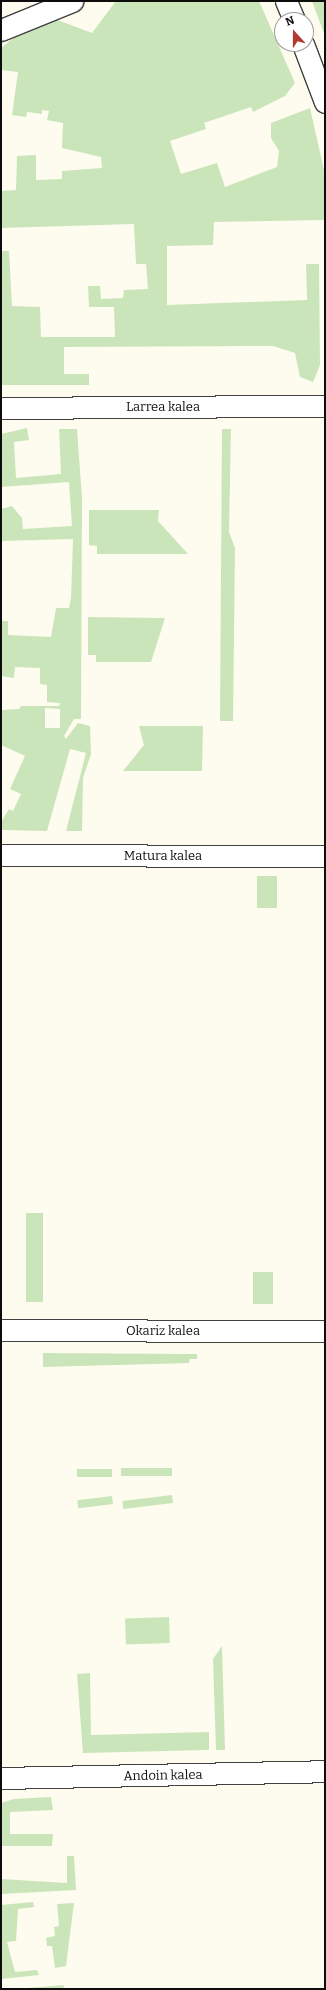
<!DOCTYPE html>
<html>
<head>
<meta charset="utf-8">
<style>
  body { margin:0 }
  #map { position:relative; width:326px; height:1990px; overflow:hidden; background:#fefcee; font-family:Bitter,serif }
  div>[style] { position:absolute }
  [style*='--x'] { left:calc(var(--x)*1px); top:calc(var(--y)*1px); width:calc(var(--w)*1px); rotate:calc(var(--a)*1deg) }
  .green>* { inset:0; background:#cbe5ba; transform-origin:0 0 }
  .roads { filter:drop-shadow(1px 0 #404040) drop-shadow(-1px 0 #404040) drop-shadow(0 1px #404040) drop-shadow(0 -1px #404040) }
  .minor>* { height:21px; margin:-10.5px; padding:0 10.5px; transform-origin:10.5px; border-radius:10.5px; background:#fff }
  span { translate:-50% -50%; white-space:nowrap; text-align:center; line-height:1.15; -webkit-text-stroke:4px #fff; paint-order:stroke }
  .street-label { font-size:13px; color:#0d0d0d }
  .frame { position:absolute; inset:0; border:2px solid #0d0d0d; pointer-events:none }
  .north { position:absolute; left:274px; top:12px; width:40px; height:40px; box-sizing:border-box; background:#fff; border:1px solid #9e9e9e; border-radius:50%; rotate:339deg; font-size:11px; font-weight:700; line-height:16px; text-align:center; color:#0d0d0d }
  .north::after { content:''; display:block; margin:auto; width:14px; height:18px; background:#b13930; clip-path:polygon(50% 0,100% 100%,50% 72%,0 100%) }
</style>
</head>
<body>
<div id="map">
  <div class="green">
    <div style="clip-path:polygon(116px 1px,259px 1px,295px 83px,285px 96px,253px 112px,251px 107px,204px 123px,206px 129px,170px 141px,181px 174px,217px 163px,225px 187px,277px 167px,279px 151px,271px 138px,271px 123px,310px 108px,324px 170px,325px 220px,214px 222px,213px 245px,167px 246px,167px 305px,307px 300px,306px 264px,319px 264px,320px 365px,313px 382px,300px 377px,295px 353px,273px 346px,64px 347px,64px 374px,89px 374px,89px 385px,1px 385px,1px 251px,9px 251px,12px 306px,40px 307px,41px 337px,115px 337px,114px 307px,89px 307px,88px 286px,100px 286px,101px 299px,123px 298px,124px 290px,148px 289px,146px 264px,136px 264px,134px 224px,1px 228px,1px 191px,16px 190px,17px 156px,36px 155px,36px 180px,62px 179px,62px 171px,102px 168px,101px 157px,62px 148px,63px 123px,47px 120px,49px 111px,42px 110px,42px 114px,27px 112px,26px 117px,12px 115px,18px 72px,1px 70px,1px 48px,21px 32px,55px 19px,92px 33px)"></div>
    <div style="clip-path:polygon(312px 1px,325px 1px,325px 36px)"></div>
    <div style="clip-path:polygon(evenodd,27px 428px,29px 440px,14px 442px,16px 478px,61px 474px,59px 429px,77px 429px,82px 498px,81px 719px,74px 719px,64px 736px,66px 739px,78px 723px,90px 726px,91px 754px,83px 778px,82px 831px,66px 831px,86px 753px,70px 749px,47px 831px,1px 830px,1px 822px,9px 809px,13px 811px,21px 794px,10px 789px,25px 756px,1px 745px,1px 710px,19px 709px,21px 706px,59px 706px,60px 703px,47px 702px,47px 685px,40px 684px,40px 668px,15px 667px,14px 678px,1px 676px,1px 621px,8px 621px,8px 635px,51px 637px,56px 608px,69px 608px,71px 598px,73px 539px,2px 541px,1px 509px,12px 506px,22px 518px,23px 529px,72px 526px,69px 482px,1px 487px,1px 434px,27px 428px,45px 708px,60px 709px,60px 728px,45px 728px,45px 708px)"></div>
    <div style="clip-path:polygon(222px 429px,231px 429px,229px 532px,235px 548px,233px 721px,220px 721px)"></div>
    <div style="clip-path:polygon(89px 510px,159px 510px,158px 521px,188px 554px,97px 554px,97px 546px,89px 545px)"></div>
    <div style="clip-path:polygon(88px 617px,165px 618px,151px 662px,96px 662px,96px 655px,88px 655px)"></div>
    <div style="clip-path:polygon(139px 726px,203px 726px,202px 771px,123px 771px,144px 745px)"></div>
    <div style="left:257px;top:876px;width:20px;height:32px"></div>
    <div style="left:26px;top:1213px;width:17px;height:89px"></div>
    <div style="left:253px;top:1272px;width:20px;height:32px"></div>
    <div style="clip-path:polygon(43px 1353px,197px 1354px,197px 1359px,190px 1359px,189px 1363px,43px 1367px)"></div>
    <div style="left:172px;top:1468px;width:8px;height:51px;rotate:90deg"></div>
    <div style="left:112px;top:1469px;width:8px;height:35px;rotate:90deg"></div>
    <div style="left:172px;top:1495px;width:8px;height:50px;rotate:83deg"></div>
    <div style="left:112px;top:1496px;width:8px;height:35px;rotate:83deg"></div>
    <div style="left:169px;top:1617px;width:26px;height:44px;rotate:88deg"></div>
    <div style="clip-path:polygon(222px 1646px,225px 1750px,216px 1750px,213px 1659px)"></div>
    <div style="clip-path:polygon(90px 1673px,91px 1735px,209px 1732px,209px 1750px,83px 1753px,77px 1674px)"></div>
    <div style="clip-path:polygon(51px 1797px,53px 1810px,10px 1812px,10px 1834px,53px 1834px,52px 1846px,1px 1846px,1px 1803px,14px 1799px)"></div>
    <div style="clip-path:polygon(67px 1856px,74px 1856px,76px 1890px,1px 1894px,1px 1879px,67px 1883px)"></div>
    <div style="clip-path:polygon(33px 1902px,34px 1907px,18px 1909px,16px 1941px,7px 1942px,15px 1972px,37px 1970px,39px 1975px,1px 1979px,1px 1905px)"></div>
    <div style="clip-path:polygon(74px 1903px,66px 1966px,55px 1968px,52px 1946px,47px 1946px,46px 1938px,55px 1936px,54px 1927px,59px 1926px,57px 1904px)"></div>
    <div style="clip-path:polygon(64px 1985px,63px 1989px,15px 1989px)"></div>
  </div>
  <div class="roads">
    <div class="minor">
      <div style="--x:286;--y:1;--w:21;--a:67"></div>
      <div style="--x:1;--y:30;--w:77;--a:-22.2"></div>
      <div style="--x:303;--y:44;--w:62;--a:69.2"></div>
      <div style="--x:1;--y:408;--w:324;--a:-0.4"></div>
      <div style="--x:1;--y:855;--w:324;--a:0.2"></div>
      <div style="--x:1;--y:1330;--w:324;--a:0.2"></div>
      <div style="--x:1;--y:1778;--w:324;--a:-1.2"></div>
    </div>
  </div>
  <div class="street-label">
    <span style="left:163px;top:407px">Larrea kalea</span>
    <span style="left:163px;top:856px">Matura kalea</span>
    <span style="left:163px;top:1331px">Okariz kalea</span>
    <span style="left:163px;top:1776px;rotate:-1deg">Andoin kalea</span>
  </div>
  <div class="frame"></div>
  <div class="north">N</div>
</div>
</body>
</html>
